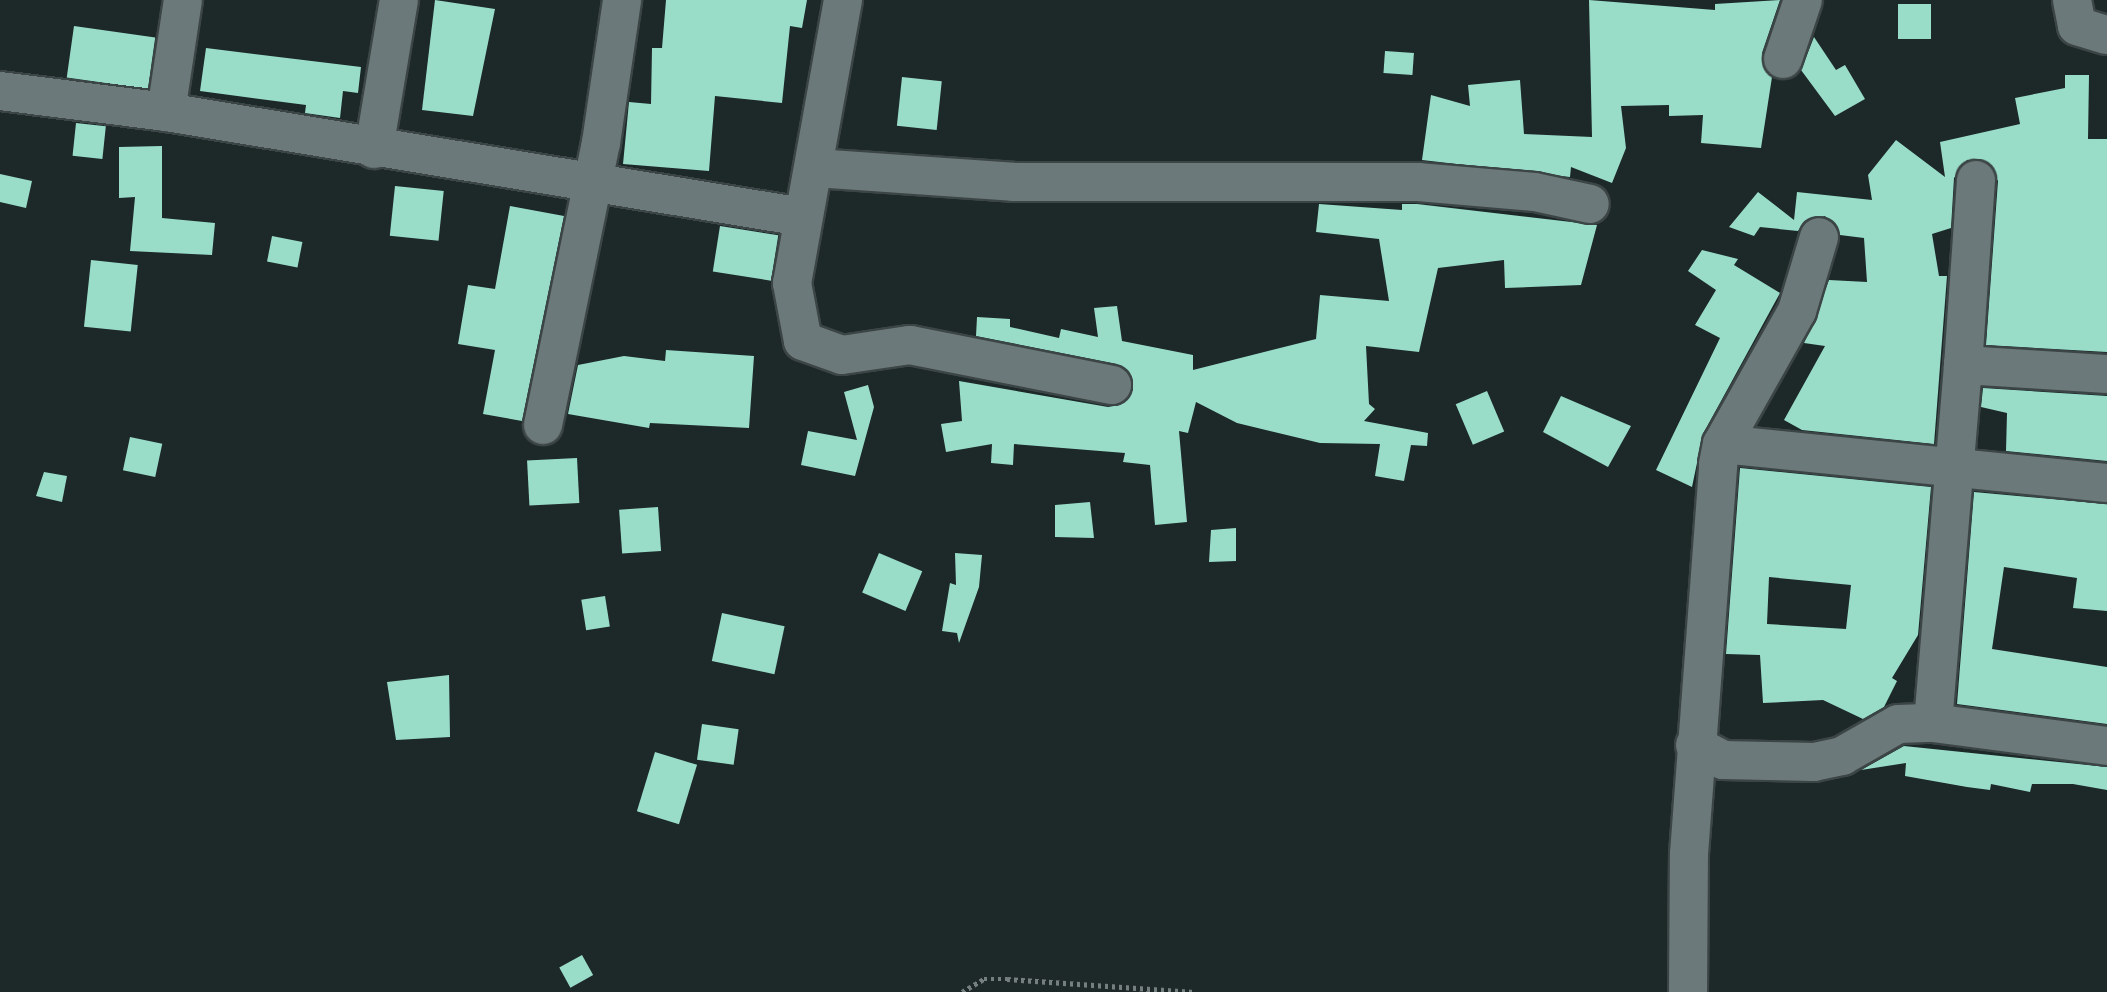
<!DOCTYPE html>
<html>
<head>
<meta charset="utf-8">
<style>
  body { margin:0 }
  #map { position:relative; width:2107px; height:992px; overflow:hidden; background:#1d2829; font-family:Quicksand,sans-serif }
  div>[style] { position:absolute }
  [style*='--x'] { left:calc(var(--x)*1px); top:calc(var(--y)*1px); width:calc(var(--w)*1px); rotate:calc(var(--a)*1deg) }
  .building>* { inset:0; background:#99ddc9; transform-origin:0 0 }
  .path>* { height:4.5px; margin-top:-2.25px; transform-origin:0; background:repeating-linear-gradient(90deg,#767f80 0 3.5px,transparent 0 7px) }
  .roads { filter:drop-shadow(2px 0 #3c4545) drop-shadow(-2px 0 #3c4545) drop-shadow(0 2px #3c4545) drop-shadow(0 -2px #3c4545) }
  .minor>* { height:38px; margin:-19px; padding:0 19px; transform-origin:19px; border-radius:19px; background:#6c797a }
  span { translate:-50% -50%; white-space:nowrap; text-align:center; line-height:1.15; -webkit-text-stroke:7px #1d2829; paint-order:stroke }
</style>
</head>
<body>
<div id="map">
  <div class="building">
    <div style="clip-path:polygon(435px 0,495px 9px,473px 116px,422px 110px)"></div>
    <div style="clip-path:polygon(666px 0,807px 0,802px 28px,790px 26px,782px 103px,715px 96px,709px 171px,623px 164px,629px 102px,651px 104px,652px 48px,662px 48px)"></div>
    <div style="clip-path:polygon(1589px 0,1715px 10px,1715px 4px,1780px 0,1762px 53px,1772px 77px,1761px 148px,1701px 143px,1703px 115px,1669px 116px,1669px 105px,1621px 106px,1626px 148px,1612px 183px,1571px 167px,1570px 177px,1422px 160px,1431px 95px,1470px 106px,1468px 85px,1520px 80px,1524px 134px,1592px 137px)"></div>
    <div style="left:1898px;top:4px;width:33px;height:35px"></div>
    <div style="left:74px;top:26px;width:82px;height:52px;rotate:8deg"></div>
    <div style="clip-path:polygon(1814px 37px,1836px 70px,1845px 65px,1865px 99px,1835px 116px,1801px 70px)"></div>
    <div style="clip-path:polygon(206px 48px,361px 67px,358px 93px,343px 91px,340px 118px,305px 113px,306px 105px,200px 91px)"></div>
    <div style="left:1385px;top:51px;width:29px;height:22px;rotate:4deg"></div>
    <div style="clip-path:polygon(2065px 75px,2089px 75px,2088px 139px,2107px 139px,2107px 352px,1986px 345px,1998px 181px,1988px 162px,1967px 160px,1954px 178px,1951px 228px,1932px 234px,1939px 276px,1947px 276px,1934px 444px,1802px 430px,1784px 420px,1825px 346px,1804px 343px,1829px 280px,1867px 282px,1864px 238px,1840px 235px,1825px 216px,1805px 221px,1798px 231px,1760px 227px,1754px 236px,1729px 227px,1758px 192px,1794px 220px,1797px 192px,1872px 200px,1868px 175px,1896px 140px,1945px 177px,1940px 142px,2020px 124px,2015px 98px,2065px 88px)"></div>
    <div style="left:902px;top:77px;width:40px;height:49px;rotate:6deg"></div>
    <div style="left:76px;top:123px;width:30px;height:33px;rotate:6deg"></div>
    <div style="clip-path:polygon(162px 146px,162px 218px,215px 223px,212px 255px,130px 251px,135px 197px,119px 198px,119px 147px)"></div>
    <div style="clip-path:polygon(0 174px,32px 181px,26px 208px,0 202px)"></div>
    <div style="left:395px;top:186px;width:49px;height:50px;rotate:6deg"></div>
    <div style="clip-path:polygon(1319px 204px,1402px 210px,1402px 204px,1417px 204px,1597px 225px,1581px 285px,1505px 288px,1504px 260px,1438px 268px,1419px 352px,1366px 346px,1369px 404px,1375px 409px,1364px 421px,1428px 433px,1427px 446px,1411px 445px,1404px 481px,1375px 476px,1380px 444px,1320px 443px,1237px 423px,1196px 402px,1188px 433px,1179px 431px,1187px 522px,1155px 525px,1150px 465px,1123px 462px,1125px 453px,1014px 444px,1013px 465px,991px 463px,992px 444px,946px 452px,941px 424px,962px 421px,959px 381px,1108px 407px,1120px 405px,1133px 390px,1132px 377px,1117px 364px,976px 336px,977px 317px,1010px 319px,1010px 327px,1059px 338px,1061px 329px,1098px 337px,1094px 308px,1117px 306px,1122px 341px,1193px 355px,1193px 370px,1316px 339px,1320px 295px,1389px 301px,1379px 239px,1316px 232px)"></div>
    <div style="clip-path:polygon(510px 206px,564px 216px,522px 421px,483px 414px,495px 350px,458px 344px,468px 285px,495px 289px)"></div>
    <div style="left:720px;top:226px;width:59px;height:46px;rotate:9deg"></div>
    <div style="left:272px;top:236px;width:31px;height:26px;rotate:11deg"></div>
    <div style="clip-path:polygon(1702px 250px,1738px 259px,1734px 265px,1780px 293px,1703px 434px,1692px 487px,1656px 470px,1720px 338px,1695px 325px,1716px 290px,1688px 271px)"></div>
    <div style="left:91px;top:260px;width:47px;height:67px;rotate:6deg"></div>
    <div style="clip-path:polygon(666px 350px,754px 356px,749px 428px,650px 423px,649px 428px,568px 414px,578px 365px,624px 356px,665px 361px)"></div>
    <div style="clip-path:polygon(868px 385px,874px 407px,855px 476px,801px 465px,808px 431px,857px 440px,844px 392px)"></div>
    <div style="clip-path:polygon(1983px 388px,2107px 396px,2107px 461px,2006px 451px,2007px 413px,1981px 407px)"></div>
    <div style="left:1487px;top:391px;width:44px;height:34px;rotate:67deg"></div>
    <div style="clip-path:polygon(1561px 396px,1631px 426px,1608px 467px,1543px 432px)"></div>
    <div style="left:130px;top:437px;width:33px;height:34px;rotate:12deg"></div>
    <div style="left:577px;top:458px;width:45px;height:50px;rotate:87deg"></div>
    <div style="clip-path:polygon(evenodd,1740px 468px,1931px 487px,1918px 635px,1892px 678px,1897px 681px,1884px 707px,1863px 719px,1823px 700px,1763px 703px,1760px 655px,1726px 654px,1740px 468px,1769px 577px,1851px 585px,1846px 629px,1767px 624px,1769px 577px)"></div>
    <div style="clip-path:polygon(44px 472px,67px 476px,62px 502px,36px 496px)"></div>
    <div style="clip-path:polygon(1974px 492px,2107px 504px,2107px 611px,2073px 608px,2077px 578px,2004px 567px,1992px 649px,2107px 667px,2107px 724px,1957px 704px)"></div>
    <div style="clip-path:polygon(1090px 502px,1094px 538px,1055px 537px,1055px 505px)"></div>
    <div style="left:658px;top:507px;width:44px;height:39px;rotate:86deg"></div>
    <div style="clip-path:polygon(1236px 528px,1236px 561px,1209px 562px,1211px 530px)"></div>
    <div style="left:879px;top:553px;width:47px;height:43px;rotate:23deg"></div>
    <div style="clip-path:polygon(955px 553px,982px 555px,979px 587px,959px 643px,957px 633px,942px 631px,950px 583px,956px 585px)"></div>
    <div style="left:605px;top:596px;width:31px;height:24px;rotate:81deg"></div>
    <div style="left:722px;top:613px;width:64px;height:49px;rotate:12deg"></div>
    <div style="clip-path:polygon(449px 675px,450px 737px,396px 740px,387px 682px)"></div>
    <div style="left:702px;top:724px;width:37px;height:36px;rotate:8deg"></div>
    <div style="clip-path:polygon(1904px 746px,2107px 767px,2107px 790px,2073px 784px,2032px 784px,2030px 792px,1991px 784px,1990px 790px,1967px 787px,1905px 776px,1906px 763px,1861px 770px)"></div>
    <div style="left:655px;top:752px;width:44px;height:62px;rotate:17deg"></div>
    <div style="left:582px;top:955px;width:23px;height:26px;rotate:61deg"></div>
  </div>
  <div class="path">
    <div style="--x:962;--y:992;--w:26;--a:-31"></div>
    <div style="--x:984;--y:979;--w:23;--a:0"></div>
    <div style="--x:1007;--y:979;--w:188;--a:4"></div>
  </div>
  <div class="roads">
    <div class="minor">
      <div style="--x:843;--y:0;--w:288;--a:100.2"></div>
      <div style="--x:792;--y:283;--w:59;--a:79.3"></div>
      <div style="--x:803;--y:341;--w:41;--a:19.7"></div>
      <div style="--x:842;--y:355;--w:69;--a:-8.4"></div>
      <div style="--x:910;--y:345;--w:206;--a:11.2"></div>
      <div style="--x:2072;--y:0;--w:26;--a:79"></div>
      <div style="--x:2077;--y:26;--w:31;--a:17"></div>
      <div style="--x:1783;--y:59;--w:62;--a:-71.3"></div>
      <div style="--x:0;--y:91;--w:167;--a:7.2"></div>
      <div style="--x:166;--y:112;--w:645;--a:9.37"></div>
      <div style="--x:166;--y:112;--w:113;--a:-81.4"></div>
      <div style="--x:374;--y:149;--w:151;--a:-80.5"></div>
      <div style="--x:815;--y:168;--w:198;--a:4"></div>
      <div style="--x:1013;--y:182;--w:405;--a:0"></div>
      <div style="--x:1418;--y:182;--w:117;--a:4.9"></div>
      <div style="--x:1535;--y:192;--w:56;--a:12.3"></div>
      <div style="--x:1976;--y:180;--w:185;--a:94"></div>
      <div style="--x:1963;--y:365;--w:144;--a:3.6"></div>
      <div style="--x:543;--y:425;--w:288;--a:-78.4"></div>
      <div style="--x:601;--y:143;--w:145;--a:-81.6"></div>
      <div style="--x:1722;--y:444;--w:387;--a:5.8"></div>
      <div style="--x:1933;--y:723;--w:359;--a:-85.2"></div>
      <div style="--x:1695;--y:745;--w:32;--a:28"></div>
      <div style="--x:1723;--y:760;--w:91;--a:1.3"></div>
      <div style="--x:1814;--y:762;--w:29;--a:-12"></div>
      <div style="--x:1842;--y:756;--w:64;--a:-29.7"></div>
      <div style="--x:1898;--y:724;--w:35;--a:-2"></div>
      <div style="--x:1933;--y:723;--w:176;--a:7.5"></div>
      <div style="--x:1688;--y:992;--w:138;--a:-89.6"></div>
      <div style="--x:1689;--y:854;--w:391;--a:-85.7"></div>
      <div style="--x:1718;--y:464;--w:20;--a:-79"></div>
      <div style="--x:1722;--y:444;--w:153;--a:-60.6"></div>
      <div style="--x:1797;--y:311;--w:77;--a:-73.4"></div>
    </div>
  </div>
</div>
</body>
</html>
